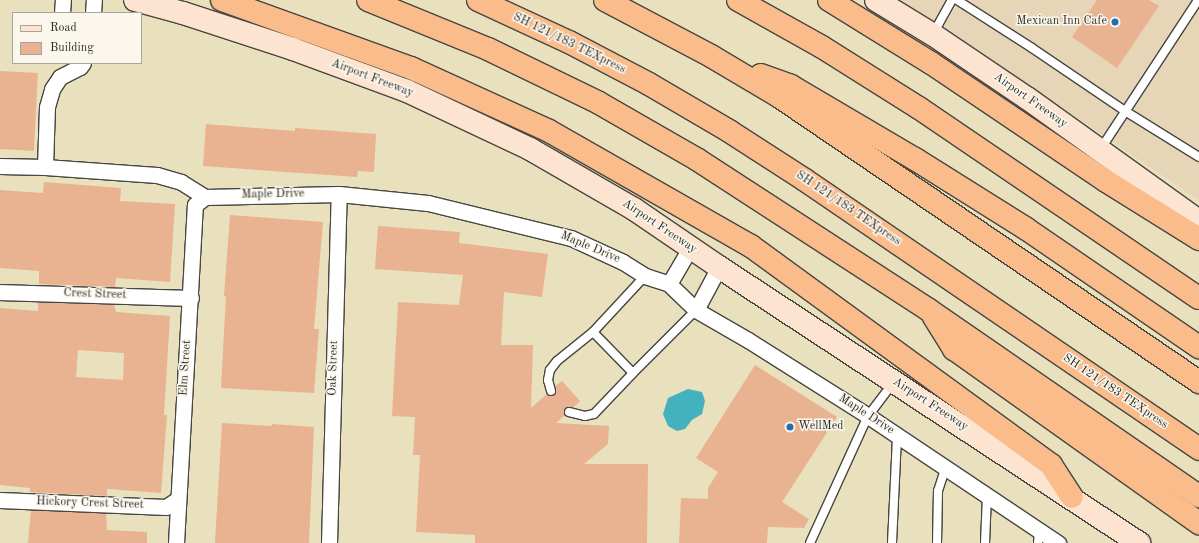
<!DOCTYPE html>
<html>
<head>
<meta charset="utf-8">
<style>
  body { margin:0 }
  #map { position:relative; width:1199px; height:543px; overflow:hidden; background:#e9e0bd; font-family:"Old Standard TT",serif }
  div>[style] { position:absolute }
  [style*='--x'] { left:calc(var(--x)*1px); top:calc(var(--y)*1px); width:calc(var(--w)*1px); rotate:calc(var(--a)*1deg) }
  .built>* { inset:0; background:#e7d5b7 }
  .water>* { inset:0; background:#43b2be }
  .building>* { inset:0; background:#e9b290; transform-origin:0 0 }
  .roads { filter:drop-shadow(1px 0 #484641) drop-shadow(-1px 0 #484641) drop-shadow(0 1px #484641) drop-shadow(0 -1px #484641) }
  .service>* { height:8px; margin:-4px; padding:0 4px; transform-origin:4px; border-radius:4px; background:#fff }
  .minor>* { height:15px; margin:-7.5px; padding:0 7.5px; transform-origin:7.5px; border-radius:7.5px; background:#fff }
  .secondary>* { height:22px; margin:-11px; padding:0 11px; transform-origin:11px; border-radius:11px; background:#fde4d1 }
  .motorway>* { height:22px; margin:-11px; padding:0 11px; transform-origin:11px; border-radius:11px; background:#fabc8b }
  .dots>* { width:11px; height:11px; translate:-50% -50%; box-sizing:border-box; border:2px solid #fbf7ec; border-radius:50% }
  span { translate:-50% -50%; white-space:nowrap; text-align:center; line-height:1.15; -webkit-text-stroke:3px #fbf7ec; paint-order:stroke }
  .poi-label { font-size:12px; color:#2b2b2b }
  .right { translate:-100% -50%; text-align:right }
  .left { translate:0 -50%; text-align:left }
  .street-label { font-size:12px; color:#2b2b2b }
  .legend { position:absolute; left:12px; top:12px; width:130px; height:52px; box-sizing:border-box; background:#fbf7ec; border:1px solid #a8a59f; margin:0; padding:5px 7px; list-style:none; font-size:12px; color:#2b2b2b }
  .legend li { display:flex; align-items:center; gap:8px; height:20px }
  .legend b { width:20px; border:1px solid #a8a59f }
</style>
</head>
<body>
<div id="map">
  <div class="built">
    <div style="clip-path:polygon(896px 0,1199px 0,1199px 200px,1005px 70px)"></div>
  </div>
  <div class="water">
    <div style="clip-path:polygon(688px 389px,702px 392px,705px 401px,702px 414px,692px 420px,685px 429px,677px 431px,668px 426px,663px 414px,668px 398px)"></div>
  </div>
  <div class="building">
    <div style="clip-path:polygon(1097px 0,1149px 0,1159px 6px,1117px 68px,1072px 37px)"></div>
    <div style="left:0;top:71px;width:38px;height:78px;rotate:3deg"></div>
    <div style="clip-path:polygon(206px 124px,295px 131px,295px 128px,376px 134px,374px 172px,358px 171px,357px 177px,203px 166px)"></div>
    <div style="clip-path:polygon(44px 182px,121px 188px,120px 201px,175px 204px,170px 282px,116px 278px,115px 287px,39px 284px,39px 271px,0 268px,0 190px,43px 193px)"></div>
    <div style="clip-path:polygon(230px 215px,323px 222px,314px 329px,319px 329px,314px 393px,221px 388px,226px 296px,224px 296px)"></div>
    <div style="clip-path:polygon(378px 226px,460px 232px,459px 243px,548px 254px,542px 297px,504px 292px,501px 345px,533px 345px,531px 408px,547px 394px,550px 396px,555px 395px,556px 392px,555px 386px,562px 381px,580px 401px,574px 407px,565px 408px,564px 411px,565px 415px,556px 423px,609px 426px,608px 444px,584px 464px,648px 464px,647px 543px,475px 543px,475px 535px,416px 532px,420px 455px,413px 455px,415px 417px,392px 416px,398px 302px,459px 305px,463px 275px,375px 269px)"></div>
    <div style="clip-path:polygon(evenodd,38px 302px,114px 305px,116px 312px,170px 316px,164px 415px,167px 415px,161px 493px,107px 489px,107px 496px,30px 492px,30px 488px,0 485px,0 308px,38px 311px,38px 302px,78px 350px,124px 353px,123px 380px,76px 377px,78px 350px)"></div>
    <div style="clip-path:polygon(755px 365px,837px 417px,782px 502px,809px 519px,804px 528px,768px 527px,767px 543px,679px 543px,681px 498px,708px 499px,708px 488px,718px 472px,696px 458px)"></div>
    <div style="clip-path:polygon(222px 423px,272px 426px,272px 424px,314px 427px,309px 543px,215px 543px)"></div>
    <div style="clip-path:polygon(31px 510px,106px 513px,107px 530px,147px 532px,147px 543px,28px 543px)"></div>
  </div>
  <div class="roads">
    <div class="service">
      <div style="--x:957;--y:0;--w:89;--a:32.6"></div>
      <div style="--x:1032;--y:48;--w:112;--a:34.1"></div>
      <div style="--x:1125;--y:111;--w:87;--a:31.9"></div>
      <div style="--x:933;--y:34;--w:39;--a:-61"></div>
      <div style="--x:1100;--y:150;--w:179;--a:-56.8"></div>
      <div style="--x:645;--y:276;--w:76;--a:132.9"></div>
      <div style="--x:593;--y:332;--w:57;--a:45.7"></div>
      <div style="--x:633;--y:373;--w:89;--a:-45"></div>
      <div style="--x:551;--y:391;--w:11;--a:-105"></div>
      <div style="--x:548;--y:380;--w:10;--a:-79"></div>
      <div style="--x:550;--y:370;--w:11;--a:-52"></div>
      <div style="--x:557;--y:361;--w:46;--a:-38.9"></div>
      <div style="--x:569;--y:412;--w:16;--a:14"></div>
      <div style="--x:585;--y:416;--w:9;--a:-13"></div>
      <div style="--x:594;--y:414;--w:57;--a:-46.4"></div>
      <div style="--x:810;--y:543;--w:140;--a:-65.5"></div>
      <div style="--x:868;--y:416;--w:41;--a:-52.9"></div>
      <div style="--x:892;--y:543;--w:108;--a:-87.3"></div>
      <div style="--x:937;--y:543;--w:52;--a:-88.9"></div>
      <div style="--x:938;--y:491;--w:25;--a:-72"></div>
      <div style="--x:985;--y:543;--w:48;--a:-87.6"></div>
      <div style="--x:1038;--y:543;--w:12;--a:-85"></div>
    </div>
    <div class="minor">
      <div style="--x:62;--y:13;--w:13;--a:-86"></div>
      <div style="--x:93;--y:13;--w:13;--a:-86"></div>
      <div style="--x:0;--y:166;--w:45;--a:1.3"></div>
      <div style="--x:45;--y:167;--w:112;--a:4.1"></div>
      <div style="--x:157;--y:175;--w:25;--a:16"></div>
      <div style="--x:181;--y:182;--w:28;--a:32"></div>
      <div style="--x:205;--y:197;--w:134;--a:-1.3"></div>
      <div style="--x:339;--y:194;--w:89;--a:5.8"></div>
      <div style="--x:428;--y:203;--w:147;--a:13.8"></div>
      <div style="--x:571;--y:238;--w:57;--a:24.8"></div>
      <div style="--x:623;--y:262;--w:26;--a:32"></div>
      <div style="--x:645;--y:276;--w:25;--a:18"></div>
      <div style="--x:669;--y:284;--w:37;--a:44"></div>
      <div style="--x:696;--y:310;--w:60;--a:30"></div>
      <div style="--x:748;--y:340;--w:142;--a:32.3"></div>
      <div style="--x:868;--y:416;--w:229;--a:33.8"></div>
      <div style="--x:45;--y:167;--w:60;--a:-88.1"></div>
      <div style="--x:47;--y:107;--w:19;--a:-74"></div>
      <div style="--x:52;--y:89;--w:14;--a:-56"></div>
      <div style="--x:60;--y:77;--w:22;--a:-27"></div>
      <div style="--x:80;--y:67;--w:5;--a:-53"></div>
      <div style="--x:669;--y:284;--w:42;--a:-59.7"></div>
      <div style="--x:0;--y:292;--w:191;--a:1.8"></div>
      <div style="--x:696;--y:310;--w:49;--a:-61.9"></div>
      <div style="--x:0;--y:500;--w:166;--a:2.4"></div>
      <div style="--x:166;--y:507;--w:14;--a:-34"></div>
      <div style="--x:176;--y:543;--w:339;--a:-86.8"></div>
      <div style="--x:195;--y:205;--w:13;--a:-39"></div>
      <div style="--x:329;--y:543;--w:349;--a:-88.4"></div>
    </div>
    <div class="secondary">
      <div style="--x:135;--y:0;--w:50;--a:15.2"></div>
      <div style="--x:183;--y:13;--w:116;--a:18.1"></div>
      <div style="--x:293;--y:49;--w:121;--a:20.2"></div>
      <div style="--x:407;--y:91;--w:136;--a:25.2"></div>
      <div style="--x:530;--y:149;--w:120;--a:30"></div>
      <div style="--x:634;--y:209;--w:103;--a:34.3"></div>
      <div style="--x:719;--y:267;--w:503;--a:33.31"></div>
      <div style="--x:876;--y:0;--w:66;--a:31.3"></div>
      <div style="--x:932;--y:34;--w:115;--a:34"></div>
      <div style="--x:1027;--y:98;--w:211;--a:35.6"></div>
    </div>
    <div class="motorway">
      <div style="--x:222;--y:0;--w:201;--a:19.8"></div>
      <div style="--x:411;--y:68;--w:152;--a:24.5"></div>
      <div style="--x:549;--y:131;--w:232;--a:29.7"></div>
      <div style="--x:751;--y:246;--w:371;--a:36.1"></div>
      <div style="--x:1051;--y:465;--w:38;--a:57"></div>
      <div style="--x:368;--y:0;--w:130;--a:22.2"></div>
      <div style="--x:488;--y:49;--w:123;--a:25.9"></div>
      <div style="--x:599;--y:103;--w:114;--a:29.9"></div>
      <div style="--x:698;--y:160;--w:275;--a:33"></div>
      <div style="--x:929;--y:310;--w:328;--a:34.6"></div>
      <div style="--x:478;--y:0;--w:100;--a:24.8"></div>
      <div style="--x:569;--y:42;--w:90;--a:27.7"></div>
      <div style="--x:649;--y:84;--w:93;--a:30.4"></div>
      <div style="--x:729;--y:131;--w:90;--a:32.8"></div>
      <div style="--x:805;--y:180;--w:477;--a:34.3"></div>
      <div style="--x:605;--y:0;--w:120;--a:27.8"></div>
      <div style="--x:711;--y:56;--w:80;--a:30.7"></div>
      <div style="--x:780;--y:97;--w:507;--a:34.22"></div>
      <div style="--x:738;--y:0;--w:96;--a:29.2"></div>
      <div style="--x:822;--y:47;--w:115;--a:32.2"></div>
      <div style="--x:919;--y:108;--w:338;--a:34.2"></div>
      <div style="--x:829;--y:0;--w:120;--a:31.7"></div>
      <div style="--x:931;--y:63;--w:211;--a:34"></div>
      <div style="--x:1106;--y:181;--w:110;--a:31.9"></div>
      <div style="--x:761;--y:75;--w:32;--a:20"></div>
      <div style="--x:791;--y:86;--w:144;--a:30.5"></div>
      <div style="--x:915;--y:159;--w:130;--a:32.1"></div>
      <div style="--x:1025;--y:228;--w:211;--a:34.4"></div>
      <div style="--x:934;--y:317;--w:38;--a:58"></div>
      <div style="--x:954;--y:349;--w:301;--a:35.4"></div>
    </div>
  </div>
  <div class="dots">
    <div style="left:1115px;top:22px;background:#1f6fb2"></div>
    <div style="left:790px;top:427px;background:#1f6fb2"></div>
  </div>
  <div class="poi-label">
    <span class="right" style="left:1107px;top:22px">Mexican Inn Cafe</span>
    <span class="left" style="left:798px;top:427px">WellMed</span>
  </div>
  <div class="street-label">
    <span style="left:569px;top:44px;rotate:26deg">SH 121/183 TEXpress</span>
    <span style="left:372px;top:79px;rotate:21deg">Airport Freeway</span>
    <span style="left:1030px;top:101px;rotate:35deg">Airport Freeway</span>
    <span style="left:273px;top:195px;rotate:-1deg">Maple Drive</span>
    <span style="left:848px;top:209px;rotate:34deg">SH 121/183 TEXpress</span>
    <span style="left:659px;top:227px;rotate:34deg">Airport Freeway</span>
    <span style="left:590px;top:248px;rotate:23deg">Maple Drive</span>
    <span style="left:95px;top:295px;rotate:2deg">Crest Street</span>
    <span style="left:186px;top:368px;rotate:-86deg">Elm Street</span>
    <span style="left:334px;top:368px;rotate:-88deg">Oak Street</span>
    <span style="left:1115px;top:392px;rotate:34deg">SH 121/183 TEXpress</span>
    <span style="left:930px;top:405px;rotate:33deg">Airport Freeway</span>
    <span style="left:866px;top:415px;rotate:33deg">Maple Drive</span>
    <span style="left:90px;top:504px;rotate:2deg">Hickory Crest Street</span>
  </div>
  <ul class="legend">
  <li><b style="height:5px;background:#fde4d1"></b>Road</li>
  <li><b style="height:11px;background:#e9b290"></b>Building</li>
  </ul>
</div>
</body>
</html>
